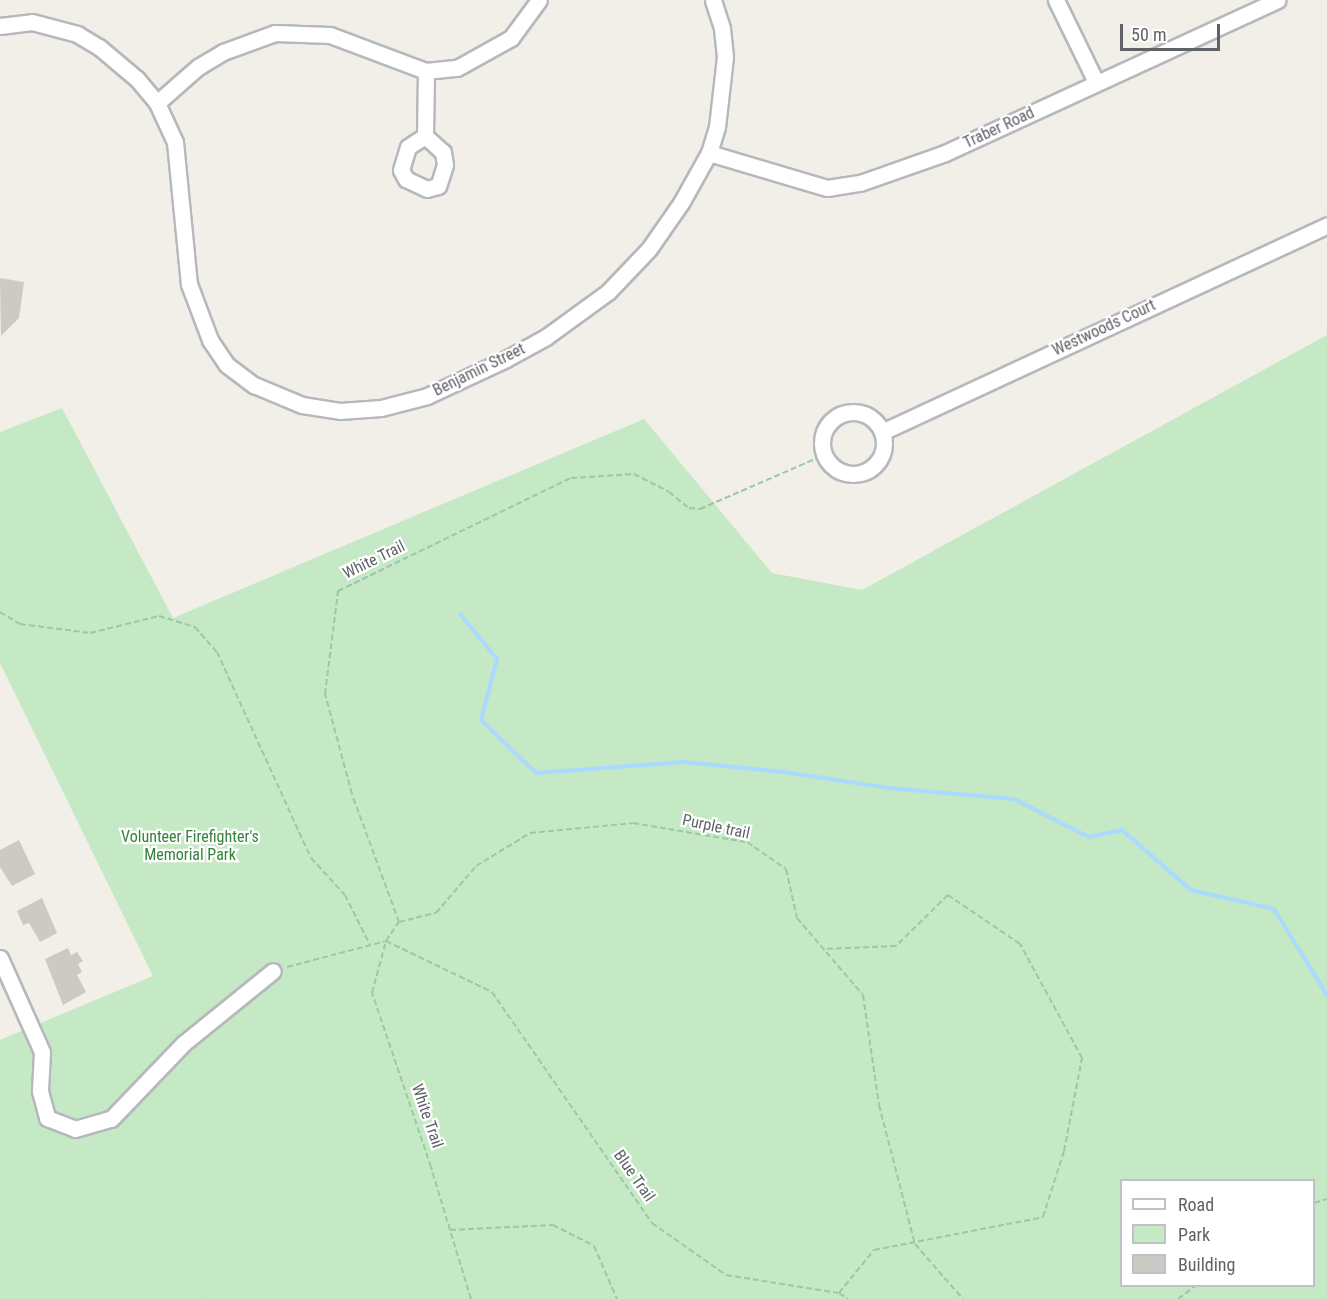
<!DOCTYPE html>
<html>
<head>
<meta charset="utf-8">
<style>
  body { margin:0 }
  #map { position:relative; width:1327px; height:1299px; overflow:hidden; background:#f1efe8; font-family:"Roboto Condensed",sans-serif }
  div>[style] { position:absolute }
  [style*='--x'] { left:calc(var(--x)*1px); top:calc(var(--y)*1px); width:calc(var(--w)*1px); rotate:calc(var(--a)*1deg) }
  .green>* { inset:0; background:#c5e8c5 }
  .stream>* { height:4px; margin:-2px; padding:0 2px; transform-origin:2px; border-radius:2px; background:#aadaff }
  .building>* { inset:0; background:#cccac5 }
  .path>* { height:2px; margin-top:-1px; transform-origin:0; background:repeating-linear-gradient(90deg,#9cc7a9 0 6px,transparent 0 9px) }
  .roads { filter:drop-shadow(2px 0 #b5b8bc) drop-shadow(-2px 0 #b5b8bc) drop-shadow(0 2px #b5b8bc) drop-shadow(0 -2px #b5b8bc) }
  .street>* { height:15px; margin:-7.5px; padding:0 7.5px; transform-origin:7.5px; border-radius:7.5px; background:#fff }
  .street>.ring { margin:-7.5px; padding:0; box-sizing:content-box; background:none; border:15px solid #fff; border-radius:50% }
  span { translate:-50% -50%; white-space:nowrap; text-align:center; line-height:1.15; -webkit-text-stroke:4.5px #fff; paint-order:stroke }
  .street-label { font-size:16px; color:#5f6368 }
  .park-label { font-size:16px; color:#348238 }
  .legend { position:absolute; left:1120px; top:1179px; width:195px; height:108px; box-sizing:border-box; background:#fff; border:2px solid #bfc1c3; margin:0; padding:8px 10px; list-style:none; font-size:18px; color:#5f6368 }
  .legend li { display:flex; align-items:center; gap:12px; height:30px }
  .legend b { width:30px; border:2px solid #bfc1c3 }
  .scale { position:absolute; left:1120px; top:24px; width:100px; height:27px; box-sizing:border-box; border:3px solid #5f6368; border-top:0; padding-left:8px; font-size:18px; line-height:21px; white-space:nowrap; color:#5f6368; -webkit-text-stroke:4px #fff; paint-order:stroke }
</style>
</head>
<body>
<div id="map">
  <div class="green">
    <div style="clip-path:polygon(evenodd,1327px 335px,1327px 1299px,0 1299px,0 1040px,153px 976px,0 663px,0 432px,62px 408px,173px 618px,644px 419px,772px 573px,862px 590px,1327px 335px,1122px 1180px,1314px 1180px,1314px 1286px,1122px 1286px,1122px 1180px)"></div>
  </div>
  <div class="stream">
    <div style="--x:460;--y:614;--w:58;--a:50.6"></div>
    <div style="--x:497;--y:659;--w:63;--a:104.7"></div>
    <div style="--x:481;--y:720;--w:76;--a:43.9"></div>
    <div style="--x:536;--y:773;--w:148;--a:-4.3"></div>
    <div style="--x:684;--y:762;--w:100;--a:5.7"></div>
    <div style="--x:784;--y:772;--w:105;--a:8.7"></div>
    <div style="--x:888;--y:788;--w:126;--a:5"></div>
    <div style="--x:1014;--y:799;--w:84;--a:26.9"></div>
    <div style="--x:1089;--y:837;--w:34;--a:-12"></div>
    <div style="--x:1122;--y:830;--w:91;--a:41"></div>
    <div style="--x:1191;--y:890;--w:85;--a:12.9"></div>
    <div style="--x:1274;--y:909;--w:101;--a:58.4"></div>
  </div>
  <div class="building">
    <div style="clip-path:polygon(0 278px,24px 282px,19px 318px,1px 336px)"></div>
    <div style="clip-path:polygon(19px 840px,35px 874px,12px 886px,0 867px,0 850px)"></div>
    <div style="clip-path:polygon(42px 898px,57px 933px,40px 942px,29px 923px,23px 925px,17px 911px)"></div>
    <div style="clip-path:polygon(68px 948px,71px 955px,77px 952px,83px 961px,78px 964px,82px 972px,77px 975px,86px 992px,63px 1005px,45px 959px)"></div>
  </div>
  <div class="path">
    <div style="--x:0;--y:612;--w:23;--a:31"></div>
    <div style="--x:20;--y:624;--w:71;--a:7.3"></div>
    <div style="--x:90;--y:633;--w:71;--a:-13.8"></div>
    <div style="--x:159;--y:616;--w:38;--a:17"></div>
    <div style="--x:195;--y:627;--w:33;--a:49"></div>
    <div style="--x:217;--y:652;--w:226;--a:65.5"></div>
    <div style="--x:311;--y:858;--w:50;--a:47.4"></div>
    <div style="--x:345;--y:895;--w:56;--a:63.4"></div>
    <div style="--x:399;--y:922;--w:136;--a:-110.2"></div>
    <div style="--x:352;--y:794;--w:104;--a:-105.1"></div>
    <div style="--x:325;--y:694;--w:104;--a:-82.8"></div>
    <div style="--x:338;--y:591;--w:259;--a:-25.9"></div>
    <div style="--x:571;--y:478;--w:63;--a:-3.6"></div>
    <div style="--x:634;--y:474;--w:39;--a:27"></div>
    <div style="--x:669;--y:492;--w:26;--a:39"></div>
    <div style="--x:689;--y:508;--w:11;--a:5"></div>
    <div style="--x:700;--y:509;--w:135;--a:-23.5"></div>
    <div style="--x:386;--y:941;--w:118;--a:25.7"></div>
    <div style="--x:492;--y:992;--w:281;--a:55.3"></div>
    <div style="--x:652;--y:1223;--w:90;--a:35.1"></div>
    <div style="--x:726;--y:1275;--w:114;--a:9.1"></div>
    <div style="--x:839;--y:1293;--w:55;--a:-50.9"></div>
    <div style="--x:874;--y:1250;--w:172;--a:-11"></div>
    <div style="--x:1043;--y:1217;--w:69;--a:-72.3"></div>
    <div style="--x:1064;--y:1151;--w:95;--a:-79"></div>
    <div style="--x:1082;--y:1058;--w:130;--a:-118.5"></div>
    <div style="--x:1020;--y:944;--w:87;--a:-145.8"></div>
    <div style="--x:948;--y:895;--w:73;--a:135.6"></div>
    <div style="--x:896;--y:946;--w:73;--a:177.6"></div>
    <div style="--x:287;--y:967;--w:102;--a:-14.7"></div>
    <div style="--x:1314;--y:1203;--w:14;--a:-17"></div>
    <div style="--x:450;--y:1230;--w:103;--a:-2.8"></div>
    <div style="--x:553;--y:1225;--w:46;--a:27.1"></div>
    <div style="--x:594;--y:1246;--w:58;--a:66.5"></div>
    <div style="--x:839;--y:1293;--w:11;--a:34"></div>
    <div style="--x:206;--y:1299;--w:1;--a:0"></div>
    <div style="--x:471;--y:1299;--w:138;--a:-106.9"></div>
    <div style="--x:431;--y:1167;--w:184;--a:-108.7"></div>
    <div style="--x:372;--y:993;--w:54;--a:-74.9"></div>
    <div style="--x:386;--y:941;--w:23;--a:-56"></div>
    <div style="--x:399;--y:922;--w:38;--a:-14"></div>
    <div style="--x:436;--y:913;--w:62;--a:-49.6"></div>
    <div style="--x:476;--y:866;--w:63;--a:-31.4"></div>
    <div style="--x:530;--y:833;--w:103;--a:-5.5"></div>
    <div style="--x:633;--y:823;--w:116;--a:9.5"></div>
    <div style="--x:747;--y:842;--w:47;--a:34.7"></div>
    <div style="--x:786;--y:869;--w:50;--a:77.3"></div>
    <div style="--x:797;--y:918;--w:101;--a:49.4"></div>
    <div style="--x:863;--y:995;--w:111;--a:81.7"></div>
    <div style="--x:879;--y:1105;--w:144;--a:75.5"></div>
    <div style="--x:915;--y:1244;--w:73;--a:48.9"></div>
    <div style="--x:1178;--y:1299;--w:21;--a:-37"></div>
  </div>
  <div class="roads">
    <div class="street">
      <div style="--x:1056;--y:0;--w:91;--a:64"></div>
      <div style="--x:0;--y:26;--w:32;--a:-7"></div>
      <div style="--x:32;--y:22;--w:47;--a:14.9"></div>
      <div style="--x:77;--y:34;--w:26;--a:31"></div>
      <div style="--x:99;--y:47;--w:50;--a:40.1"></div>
      <div style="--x:137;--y:79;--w:31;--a:50"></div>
      <div style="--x:157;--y:103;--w:43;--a:65.2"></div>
      <div style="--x:175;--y:142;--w:143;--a:84.4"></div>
      <div style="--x:189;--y:284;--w:60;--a:69.4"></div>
      <div style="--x:210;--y:340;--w:30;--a:56"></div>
      <div style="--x:227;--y:365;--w:34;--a:37"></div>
      <div style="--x:254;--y:385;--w:52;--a:22.6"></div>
      <div style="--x:302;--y:405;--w:38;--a:9"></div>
      <div style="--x:340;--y:411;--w:41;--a:-4.2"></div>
      <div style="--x:381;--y:408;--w:48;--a:-14.6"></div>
      <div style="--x:427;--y:396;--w:87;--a:-25.1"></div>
      <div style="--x:506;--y:359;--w:46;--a:-28.8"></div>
      <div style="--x:546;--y:337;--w:77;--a:-36"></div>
      <div style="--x:608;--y:292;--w:59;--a:-46.4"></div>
      <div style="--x:649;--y:249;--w:56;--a:-55.2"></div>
      <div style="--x:681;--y:203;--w:57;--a:-60.8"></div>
      <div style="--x:709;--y:153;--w:27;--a:-73"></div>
      <div style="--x:717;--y:127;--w:70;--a:-83.5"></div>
      <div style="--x:725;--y:57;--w:29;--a:-96"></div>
      <div style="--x:722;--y:28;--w:29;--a:-108"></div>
      <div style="--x:157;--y:103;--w:55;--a:-41.3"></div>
      <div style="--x:198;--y:67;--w:29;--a:-31"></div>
      <div style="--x:223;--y:52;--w:55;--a:-20.1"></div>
      <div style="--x:275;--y:33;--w:55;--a:2.1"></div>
      <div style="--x:330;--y:35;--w:103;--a:20.6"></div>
      <div style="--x:426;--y:71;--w:31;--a:-6"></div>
      <div style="--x:457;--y:68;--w:62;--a:-29.1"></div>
      <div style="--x:511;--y:38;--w:47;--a:-53.6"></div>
      <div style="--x:425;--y:136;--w:24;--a:42"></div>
      <div style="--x:443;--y:152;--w:13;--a:81"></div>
      <div style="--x:445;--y:165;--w:22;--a:108"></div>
      <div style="--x:438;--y:186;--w:11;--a:165"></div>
      <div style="--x:427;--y:189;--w:23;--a:-155"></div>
      <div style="--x:406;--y:179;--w:10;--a:-119"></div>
      <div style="--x:401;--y:170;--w:24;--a:-73"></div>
      <div style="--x:408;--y:147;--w:20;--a:-33"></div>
      <div style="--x:425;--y:136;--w:65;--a:-89.1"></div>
      <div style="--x:709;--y:153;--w:123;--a:16.5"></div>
      <div style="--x:827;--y:188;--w:33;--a:-9"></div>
      <div style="--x:860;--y:183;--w:90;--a:-19.4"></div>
      <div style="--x:945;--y:153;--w:366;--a:-24.7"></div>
      <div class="ring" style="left:822px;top:412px;width:47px;height:47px"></div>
      <div style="--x:882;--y:432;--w:491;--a:-24.9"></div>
      <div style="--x:0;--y:958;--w:103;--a:65.9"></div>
      <div style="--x:42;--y:1052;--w:39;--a:93"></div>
      <div style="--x:40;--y:1091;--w:28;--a:75"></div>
      <div style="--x:47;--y:1118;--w:30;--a:21"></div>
      <div style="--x:75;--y:1129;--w:37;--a:-16"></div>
      <div style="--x:111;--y:1119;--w:105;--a:-46.2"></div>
      <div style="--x:184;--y:1043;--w:114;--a:-39"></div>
    </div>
  </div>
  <div class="street-label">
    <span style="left:999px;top:128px;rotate:-25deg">Traber Road</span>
    <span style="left:1104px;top:328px;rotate:-25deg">Westwoods Court</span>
    <span style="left:479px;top:370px;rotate:-26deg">Benjamin Street</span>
    <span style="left:374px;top:560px;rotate:-26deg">White Trail</span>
    <span style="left:716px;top:827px;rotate:12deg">Purple trail</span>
    <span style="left:427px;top:1116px;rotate:71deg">White Trail</span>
    <span style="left:634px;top:1176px;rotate:55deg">Blue Trail</span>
  </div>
  <div class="park-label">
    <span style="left:190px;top:846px">Volunteer Firefighter's<br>Memorial Park</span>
  </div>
  <ul class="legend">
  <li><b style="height:8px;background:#fff"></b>Road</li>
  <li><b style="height:16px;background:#c5e8c5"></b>Park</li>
  <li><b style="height:16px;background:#cccac5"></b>Building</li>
  </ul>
  <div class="scale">50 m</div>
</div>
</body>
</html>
